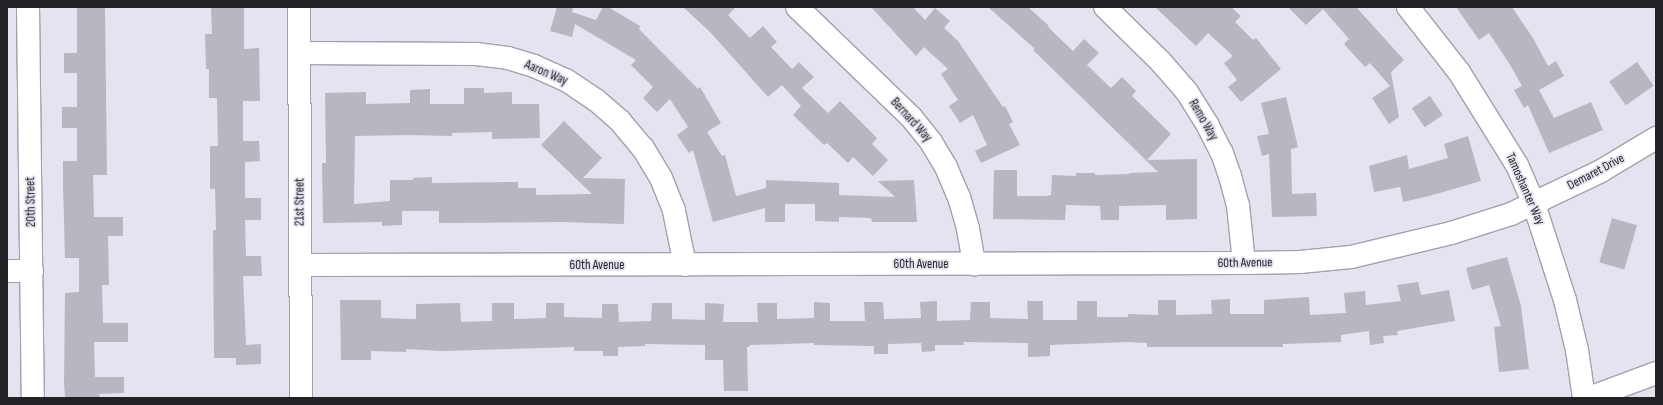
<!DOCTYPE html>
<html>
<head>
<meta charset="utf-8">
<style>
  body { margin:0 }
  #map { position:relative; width:1663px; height:405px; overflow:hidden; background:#e3e4ef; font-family:"Sofia Sans Condensed",sans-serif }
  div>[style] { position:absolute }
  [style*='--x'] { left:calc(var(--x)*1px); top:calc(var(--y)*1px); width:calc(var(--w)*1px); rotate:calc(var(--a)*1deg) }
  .building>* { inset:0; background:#b6b7c1; transform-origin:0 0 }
  .roads { filter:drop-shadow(1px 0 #a0a1ac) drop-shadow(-1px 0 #a0a1ac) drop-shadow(0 1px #a0a1ac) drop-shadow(0 -1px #a0a1ac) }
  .minor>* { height:22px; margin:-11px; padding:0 11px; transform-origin:11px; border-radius:11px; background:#fff }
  span { translate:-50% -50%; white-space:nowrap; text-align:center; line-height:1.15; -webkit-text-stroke:3.5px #e3e4ef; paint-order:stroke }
  .street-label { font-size:13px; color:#212226 }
  .frame { position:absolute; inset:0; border:8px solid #212226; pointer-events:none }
</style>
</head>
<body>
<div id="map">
  <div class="building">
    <div style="clip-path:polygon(77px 7px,105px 7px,107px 175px,93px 175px,94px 217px,123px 217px,123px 236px,108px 236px,109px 285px,102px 285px,103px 323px,128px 323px,128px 342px,94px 342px,95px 377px,124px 377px,124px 393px,99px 394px,100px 398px,65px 398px,64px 383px,65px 293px,79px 292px,79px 258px,65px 258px,63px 185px,63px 161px,77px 161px,77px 128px,62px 128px,62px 107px,77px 107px,77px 73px,64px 73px,64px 53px,77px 53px)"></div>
    <div style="clip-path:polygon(215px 7px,244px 7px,244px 49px,259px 48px,260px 101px,243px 101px,243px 141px,259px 141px,260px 161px,245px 162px,245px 198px,261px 198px,261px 220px,245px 220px,246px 256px,261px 256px,262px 276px,243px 276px,246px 345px,261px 344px,261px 364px,236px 365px,236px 358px,214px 358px,213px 230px,216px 230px,215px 189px,210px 189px,210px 146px,218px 146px,217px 98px,209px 98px,209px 69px,206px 69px,205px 34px,212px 34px,211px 8px)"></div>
    <div style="clip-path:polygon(557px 7px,573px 7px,572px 12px,596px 20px,603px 7px,608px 7px,640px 26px,639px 29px,698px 89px,700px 87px,721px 123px,707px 132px,722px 156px,725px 155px,736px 196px,766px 188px,766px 180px,839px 183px,839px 195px,895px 197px,878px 181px,914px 180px,917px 222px,872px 222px,871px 218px,839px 217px,839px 222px,815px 221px,815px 204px,785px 204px,785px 222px,765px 222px,765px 208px,713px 222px,693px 150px,689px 153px,677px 135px,688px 127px,670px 99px,657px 112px,643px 98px,653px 87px,631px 65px,636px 60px,575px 24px,572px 37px,550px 31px)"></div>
    <div style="clip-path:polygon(683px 7px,736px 7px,728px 15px,750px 38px,763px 26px,777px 42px,771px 47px,792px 69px,799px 62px,814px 77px,802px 88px,828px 113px,840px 101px,877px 138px,872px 144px,888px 160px,873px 176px,853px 157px,848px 163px,827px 143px,824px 145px,793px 115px,801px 106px,782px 85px,768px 97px,711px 33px)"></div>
    <div style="clip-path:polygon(871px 7px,913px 7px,925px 20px,935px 8px,950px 21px,944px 28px,958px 41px,1003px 107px,1005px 106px,1013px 122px,1009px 124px,1020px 145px,981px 163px,975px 151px,987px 145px,973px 115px,960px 123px,949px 106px,958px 100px,941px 74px,948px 69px,924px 47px,916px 56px)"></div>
    <div style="clip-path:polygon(988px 7px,1028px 7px,1049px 26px,1048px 27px,1073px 51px,1084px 39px,1099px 53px,1087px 65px,1111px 88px,1122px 77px,1136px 91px,1132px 96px,1171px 134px,1147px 160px,1197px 159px,1197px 219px,1166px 220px,1166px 205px,1119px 206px,1119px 220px,1101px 220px,1100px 206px,1066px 205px,1065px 220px,993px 219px,994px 170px,1017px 170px,1017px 196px,1045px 196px,1051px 195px,1052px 175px,1076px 176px,1076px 173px,1095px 173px,1095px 175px,1129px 174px,1129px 173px,1158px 172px,1033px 50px,1035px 49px)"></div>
    <div style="clip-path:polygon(1155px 7px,1231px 7px,1241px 16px,1235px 22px,1253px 40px,1256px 38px,1281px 69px,1241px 102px,1228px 87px,1237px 80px,1224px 63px,1233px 56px,1208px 33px,1196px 46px)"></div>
    <div style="clip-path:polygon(1288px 7px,1356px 7px,1404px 60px,1391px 72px,1399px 117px,1389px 124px,1372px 98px,1390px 86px,1370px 63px,1365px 67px,1344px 44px,1349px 39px,1323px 9px,1306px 25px)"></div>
    <div style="clip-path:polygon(1456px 7px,1512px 7px,1533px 38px,1548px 66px,1556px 61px,1564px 76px,1539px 90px,1554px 118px,1591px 102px,1603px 130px,1549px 153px,1528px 105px,1524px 108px,1514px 90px,1522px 86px,1509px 63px,1489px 33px,1479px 40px)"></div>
    <div style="left:1637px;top:62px;width:29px;height:34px;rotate:55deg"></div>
    <div style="clip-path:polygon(464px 88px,484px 88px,484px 93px,512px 92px,512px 104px,539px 104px,540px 138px,492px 139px,492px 132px,452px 133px,452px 136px,408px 135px,355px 136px,354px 204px,390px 201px,390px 180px,413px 180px,413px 178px,432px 177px,432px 183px,518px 182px,518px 188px,536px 188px,536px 195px,592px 194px,541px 145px,564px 121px,602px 158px,583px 178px,625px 179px,624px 224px,562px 222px,439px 223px,439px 211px,402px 211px,402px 225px,382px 226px,382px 222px,323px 223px,322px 163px,326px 163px,325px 93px,366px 92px,366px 104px,410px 103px,410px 90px,430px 89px,430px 104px,464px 104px)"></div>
    <div style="left:1430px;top:96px;width:23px;height:22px;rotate:56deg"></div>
    <div style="clip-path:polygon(1286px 97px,1298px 147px,1291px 149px,1292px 194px,1316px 193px,1317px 216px,1272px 217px,1269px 154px,1262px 156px,1257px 136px,1269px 134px,1261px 103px)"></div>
    <div style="clip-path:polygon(1468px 136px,1481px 181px,1429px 196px,1403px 202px,1400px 187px,1374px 192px,1369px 166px,1407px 155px,1409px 169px,1448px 158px,1444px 144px)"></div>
    <div style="left:1612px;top:218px;width:26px;height:46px;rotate:16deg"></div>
    <div style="clip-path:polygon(1507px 257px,1521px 306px,1529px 369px,1499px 372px,1494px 327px,1501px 326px,1489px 285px,1472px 290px,1466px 268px)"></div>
    <div style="clip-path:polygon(1418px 282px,1421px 295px,1449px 290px,1455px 321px,1397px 331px,1398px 335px,1383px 336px,1384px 343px,1370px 345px,1369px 331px,1341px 335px,1341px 342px,1283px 344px,1283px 347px,1147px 347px,1147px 343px,1128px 342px,1050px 345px,1050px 356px,1028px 357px,1028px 343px,963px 342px,964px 345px,935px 345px,935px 351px,922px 352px,921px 343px,888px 344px,888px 354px,874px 354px,874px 346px,814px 345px,814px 343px,750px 345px,749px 347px,747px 347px,748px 391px,724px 391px,723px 360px,705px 360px,705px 345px,645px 344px,645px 346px,618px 347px,618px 356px,603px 356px,603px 351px,574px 351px,574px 347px,442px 351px,406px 349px,406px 352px,371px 351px,371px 360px,341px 360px,340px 300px,381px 300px,381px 318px,416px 319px,416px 304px,460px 303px,461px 322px,492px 321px,492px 303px,514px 303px,514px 319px,546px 318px,546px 303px,564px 303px,564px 317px,602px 318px,602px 304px,618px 304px,619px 322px,651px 321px,652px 303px,672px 303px,672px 319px,705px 320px,705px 303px,724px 304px,723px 322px,758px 322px,757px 303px,777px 303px,777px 319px,814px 318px,814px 302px,830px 303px,830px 321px,865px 321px,864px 302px,883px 302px,884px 319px,921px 318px,920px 302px,937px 301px,937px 321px,970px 320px,971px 302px,990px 302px,990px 318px,1028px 319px,1027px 301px,1043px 301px,1043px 320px,1077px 320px,1077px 301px,1097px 301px,1097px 317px,1128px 317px,1128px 314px,1158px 315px,1158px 300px,1176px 300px,1176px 315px,1212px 314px,1211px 300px,1230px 299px,1230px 314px,1264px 314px,1264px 300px,1309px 297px,1310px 315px,1346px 313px,1344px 293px,1365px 291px,1366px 305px,1401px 301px,1397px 285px)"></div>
  </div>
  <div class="roads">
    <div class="minor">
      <div style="--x:28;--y:7;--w:391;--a:89.3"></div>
      <div style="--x:299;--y:7;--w:391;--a:89.7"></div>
      <div style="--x:797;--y:7;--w:158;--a:44"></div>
      <div style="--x:911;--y:117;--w:32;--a:51"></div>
      <div style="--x:931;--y:142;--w:29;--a:59"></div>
      <div style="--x:946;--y:167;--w:33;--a:67"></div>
      <div style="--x:959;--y:197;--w:33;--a:74"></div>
      <div style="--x:968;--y:229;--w:36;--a:80"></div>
      <div style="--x:1105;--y:7;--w:78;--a:44.5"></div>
      <div style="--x:1161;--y:62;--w:40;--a:49"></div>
      <div style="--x:1187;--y:92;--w:40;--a:58"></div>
      <div style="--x:1208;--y:126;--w:30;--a:63"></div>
      <div style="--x:1222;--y:153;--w:24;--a:71"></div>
      <div style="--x:1230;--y:176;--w:30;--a:75"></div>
      <div style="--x:1238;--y:205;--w:58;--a:84.1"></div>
      <div style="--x:1408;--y:7;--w:83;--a:51.9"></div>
      <div style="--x:1459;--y:72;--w:110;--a:58.1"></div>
      <div style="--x:1517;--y:165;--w:43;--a:66.4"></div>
      <div style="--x:1534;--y:204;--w:101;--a:72.1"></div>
      <div style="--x:1565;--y:300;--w:51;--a:76.5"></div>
      <div style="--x:1577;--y:350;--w:49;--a:81.7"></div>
      <div style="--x:299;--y:53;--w:177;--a:0.3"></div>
      <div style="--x:476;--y:54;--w:32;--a:7"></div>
      <div style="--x:508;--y:58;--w:27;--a:17"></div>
      <div style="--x:534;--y:66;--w:35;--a:24"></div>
      <div style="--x:566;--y:80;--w:36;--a:34"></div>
      <div style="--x:596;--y:100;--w:32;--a:41"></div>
      <div style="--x:620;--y:121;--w:35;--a:50"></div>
      <div style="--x:643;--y:148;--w:35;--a:59"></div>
      <div style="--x:661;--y:178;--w:35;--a:68"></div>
      <div style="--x:674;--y:211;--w:55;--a:78.5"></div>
      <div style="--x:301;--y:265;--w:943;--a:-0.12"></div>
      <div style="--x:1244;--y:263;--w:56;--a:-1"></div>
      <div style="--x:1300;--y:262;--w:51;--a:-5.6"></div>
      <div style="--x:1351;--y:257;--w:103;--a:-13.5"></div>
      <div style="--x:1451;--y:233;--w:63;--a:-17.6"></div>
      <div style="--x:1511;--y:214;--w:100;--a:-25.5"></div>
      <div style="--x:1601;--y:171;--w:64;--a:-31"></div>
      <div style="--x:7;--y:271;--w:25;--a:0"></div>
      <div style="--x:1589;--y:398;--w:72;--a:-20.5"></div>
    </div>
  </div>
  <div class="street-label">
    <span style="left:546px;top:73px;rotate:23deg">Aaron Way</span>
    <span style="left:911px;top:120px;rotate:48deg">Bernard Way</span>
    <span style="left:1203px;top:120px;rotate:60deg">Remo Way</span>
    <span style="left:1596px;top:172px;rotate:-28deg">Demaret Drive</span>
    <span style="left:1525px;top:189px;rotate:66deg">Tamoshanter Way</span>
    <span style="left:31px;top:202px;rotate:-91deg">20th Street</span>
    <span style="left:300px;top:202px;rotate:-90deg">21st Street</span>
    <span style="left:1245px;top:263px;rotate:-1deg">60th Avenue</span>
    <span style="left:921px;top:264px">60th Avenue</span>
    <span style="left:597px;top:265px">60th Avenue</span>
  </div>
  <div class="frame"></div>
</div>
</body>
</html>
